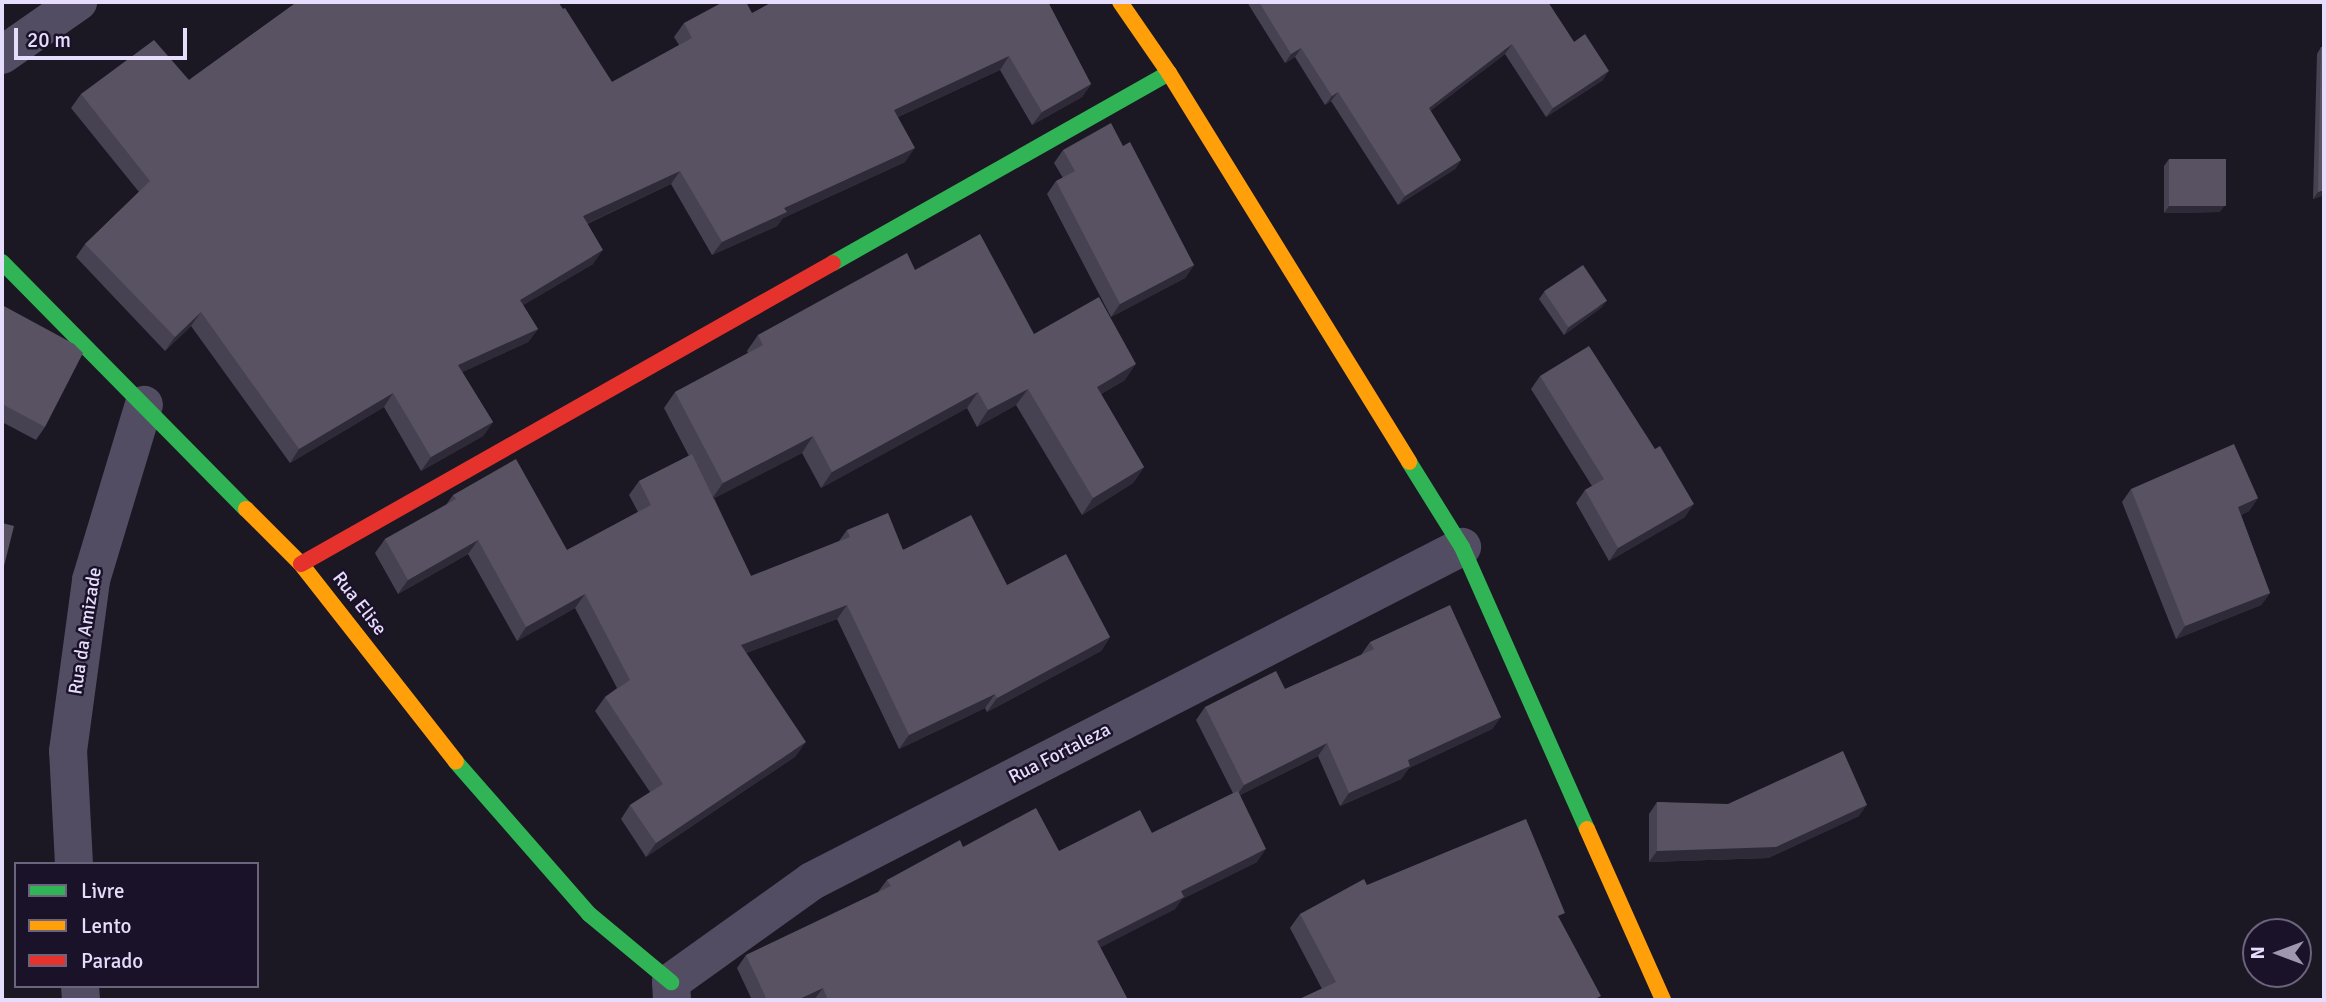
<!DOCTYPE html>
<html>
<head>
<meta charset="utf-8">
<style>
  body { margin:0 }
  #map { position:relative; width:2326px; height:1002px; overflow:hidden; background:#1b1723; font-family:Signika,sans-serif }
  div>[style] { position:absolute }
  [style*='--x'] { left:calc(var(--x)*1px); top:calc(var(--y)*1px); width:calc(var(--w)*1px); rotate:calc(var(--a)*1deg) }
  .street>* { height:38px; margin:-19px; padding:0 19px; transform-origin:19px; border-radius:19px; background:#524d62 }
  .fast>* { height:16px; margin:-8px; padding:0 8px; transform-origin:8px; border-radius:8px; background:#30b455 }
  .slow>* { height:16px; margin:-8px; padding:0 8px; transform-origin:8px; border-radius:8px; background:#ff9f0a }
  .jam>* { height:16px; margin:-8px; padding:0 8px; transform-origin:8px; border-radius:8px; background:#e5322d }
  .wall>* { inset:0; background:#474251 }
  .shaded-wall>* { inset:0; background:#2e2a37 }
  .building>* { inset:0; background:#585263; transform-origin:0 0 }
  span { translate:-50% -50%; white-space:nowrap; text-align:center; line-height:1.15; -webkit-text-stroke:5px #1a1228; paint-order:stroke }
  .street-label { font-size:19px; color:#e6dcfc }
  .frame { position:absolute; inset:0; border:4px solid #e6dcfc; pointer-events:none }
  .legend { position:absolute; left:14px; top:862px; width:245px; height:126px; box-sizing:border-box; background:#1a1228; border:2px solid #6c637d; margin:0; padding:9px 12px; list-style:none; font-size:21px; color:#e6dcfc }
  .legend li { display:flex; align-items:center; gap:14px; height:35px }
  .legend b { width:35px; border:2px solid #6c637d }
  .north { position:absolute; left:2242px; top:918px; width:70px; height:70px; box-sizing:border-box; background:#1a1228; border:2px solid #6c637d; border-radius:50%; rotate:270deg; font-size:19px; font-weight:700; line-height:28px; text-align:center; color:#e6dcfc }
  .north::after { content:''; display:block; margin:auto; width:24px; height:32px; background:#9f97b0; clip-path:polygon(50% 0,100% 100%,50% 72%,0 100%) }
  .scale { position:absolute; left:14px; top:28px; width:173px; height:32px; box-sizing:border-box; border:4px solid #e6dcfc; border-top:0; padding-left:9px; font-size:21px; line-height:24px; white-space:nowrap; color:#e6dcfc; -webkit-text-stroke:5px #1a1228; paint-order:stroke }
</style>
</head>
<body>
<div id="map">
  <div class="street">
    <div style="--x:2;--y:55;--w:93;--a:-34.9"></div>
    <div style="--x:74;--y:864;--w:113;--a:-93"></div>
    <div style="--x:68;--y:751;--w:173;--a:-82.3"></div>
    <div style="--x:91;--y:580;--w:183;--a:-73.2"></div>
    <div style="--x:80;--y:986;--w:14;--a:86"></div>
    <div style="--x:672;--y:1000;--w:18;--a:-93"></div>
    <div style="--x:671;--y:982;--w:173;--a:-35.6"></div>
    <div style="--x:812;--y:881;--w:731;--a:-27.2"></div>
  </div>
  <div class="fast">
    <div style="--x:2;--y:262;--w:347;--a:45.4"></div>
    <div style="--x:833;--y:263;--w:386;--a:-29.5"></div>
    <div style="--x:1409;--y:462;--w:100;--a:58.1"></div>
    <div style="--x:1462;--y:547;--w:308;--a:66.1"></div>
    <div style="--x:456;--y:762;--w:202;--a:48.8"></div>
    <div style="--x:589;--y:914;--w:107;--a:39.7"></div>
  </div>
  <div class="slow">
    <div style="--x:1120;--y:2;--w:86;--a:55.4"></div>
    <div style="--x:1169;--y:73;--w:457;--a:58.3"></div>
    <div style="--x:246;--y:509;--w:78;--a:45"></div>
    <div style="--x:301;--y:564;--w:251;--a:51.9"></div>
    <div style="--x:1587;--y:829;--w:187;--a:66"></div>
  </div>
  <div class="jam">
    <div style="--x:301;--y:564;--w:611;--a:-29.5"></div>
  </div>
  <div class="wall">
    <div style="clip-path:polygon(292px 2px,558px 2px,612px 82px,679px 45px,674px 37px,684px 23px,752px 13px,1048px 2px,1091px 84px,1082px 97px,1032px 125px,1000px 70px,898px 117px,905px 162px,783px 218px,777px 226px,712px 255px,671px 184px,587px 224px,593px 264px,523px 305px,538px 329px,528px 342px,462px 372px,493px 422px,483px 436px,421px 471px,384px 407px,290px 463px,191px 326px,165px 351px,76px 257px,85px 244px,139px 192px,71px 108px,81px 94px,189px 80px,294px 4px)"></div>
    <div style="clip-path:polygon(1247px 2px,1548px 2px,1574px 42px,1603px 80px,1546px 117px,1505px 54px,1430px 111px,1461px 160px,1455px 169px,1398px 205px,1331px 101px,1325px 105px,1295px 57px,1285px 63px)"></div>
    <div style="clip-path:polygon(2321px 47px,2324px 195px,2313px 199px,2317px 54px)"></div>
    <div style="clip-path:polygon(1123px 146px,1194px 265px,1185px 278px,1111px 317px,1047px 194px,1056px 181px,1063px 178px,1054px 163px,1063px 150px)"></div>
    <div style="clip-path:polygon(2169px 159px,2220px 212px,2164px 213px,2164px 166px)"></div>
    <div style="clip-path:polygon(915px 270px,1034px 334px,1125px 380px,1101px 394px,1144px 467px,1133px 483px,1082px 515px,1016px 405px,977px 427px,967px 408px,821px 488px,802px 453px,714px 498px,751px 576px,839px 541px,847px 530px,1007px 585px,1110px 637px,1101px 651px,987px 712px,985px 708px,899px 749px,837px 619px,746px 653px,796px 756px,646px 857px,621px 819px,630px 805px,650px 792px,595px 711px,605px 697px,617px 688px,575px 608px,517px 641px,468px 554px,398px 594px,375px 553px,385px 539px,446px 505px,453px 495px,567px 550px,638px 512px,629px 495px,639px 481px,689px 456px,664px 408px,675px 392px,748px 353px,747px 351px,758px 335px)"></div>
    <div style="clip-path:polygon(1544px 292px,1602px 307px,1564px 335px,1539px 299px)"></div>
    <div style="clip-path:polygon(2px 305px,45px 427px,36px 440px,2px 422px)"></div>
    <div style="clip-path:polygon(1540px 376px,1685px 517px,1609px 561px,1576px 503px,1585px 490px,1592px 486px,1531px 389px)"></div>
    <div style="clip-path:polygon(2131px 489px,2258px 498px,2249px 511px,2241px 515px,2270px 593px,2261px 605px,2176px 639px,2122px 502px)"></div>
    <div style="clip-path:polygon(1370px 642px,1501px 717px,1492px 729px,1409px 768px,1401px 779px,1340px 806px,1318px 756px,1240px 795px,1257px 862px,1182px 899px,1175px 909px,1100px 947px,1128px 1000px,752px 1000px,737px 968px,746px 955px,878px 892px,887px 880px,963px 847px,1059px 851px,1152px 833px,1233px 793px,1196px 720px,1205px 707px,1285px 689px,1361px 655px)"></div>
    <div style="clip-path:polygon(1657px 802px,1859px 816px,1768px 858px,1649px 862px,1649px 814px)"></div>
    <div style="clip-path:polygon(1367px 885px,1560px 919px,1322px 989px,1290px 928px,1300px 914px)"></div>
  </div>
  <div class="shaded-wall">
    <div style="clip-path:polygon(1512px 44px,1505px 54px,1422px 117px,1429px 108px)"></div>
    <div style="clip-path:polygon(1301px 48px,1295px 57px,1285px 63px,1291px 54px)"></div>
    <div style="clip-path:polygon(1009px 56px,1000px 70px,885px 123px,894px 110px)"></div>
    <div style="clip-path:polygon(1609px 71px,1603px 80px,1546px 117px,1553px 108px)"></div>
    <div style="clip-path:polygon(1091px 84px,1082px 97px,1032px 125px,1042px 112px)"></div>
    <div style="clip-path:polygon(1338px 92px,1331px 101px,1325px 105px,1332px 96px)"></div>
    <div style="clip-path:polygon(915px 148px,905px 162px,783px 218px,777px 226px,712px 255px,722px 242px,784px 208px)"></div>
    <div style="clip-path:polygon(1461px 160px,1455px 169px,1398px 205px,1405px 196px)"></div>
    <div style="clip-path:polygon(680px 171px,671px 184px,573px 230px,583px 216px)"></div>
    <div style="clip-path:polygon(2324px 190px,2324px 195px,2313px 199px,2318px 192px)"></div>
    <div style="clip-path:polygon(2225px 205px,2220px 212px,2164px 213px,2169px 206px)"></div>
    <div style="clip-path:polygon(603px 250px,593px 264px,510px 313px,520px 300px)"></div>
    <div style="clip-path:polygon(1194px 265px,1185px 278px,1111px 317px,1120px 304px)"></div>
    <div style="clip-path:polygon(1607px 301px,1602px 307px,1564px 335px,1568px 328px)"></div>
    <div style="clip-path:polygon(201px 312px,191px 326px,165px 351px,175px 337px)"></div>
    <div style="clip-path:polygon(538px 329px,528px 342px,448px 379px,458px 365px)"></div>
    <div style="clip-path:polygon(1136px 364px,1125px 380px,1085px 403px,1097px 387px)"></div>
    <div style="clip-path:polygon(1028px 389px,1016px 405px,977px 427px,988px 410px)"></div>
    <div style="clip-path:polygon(978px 392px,967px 408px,821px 488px,832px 472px)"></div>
    <div style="clip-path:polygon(393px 393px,384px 407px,290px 463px,299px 449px)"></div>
    <div style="clip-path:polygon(493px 422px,483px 436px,421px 471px,431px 457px)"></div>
    <div style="clip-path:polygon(813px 436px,802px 453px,711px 500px,723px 483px)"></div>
    <div style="clip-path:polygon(1144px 467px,1133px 483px,1082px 515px,1093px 498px)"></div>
    <div style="clip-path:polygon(2258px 498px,2249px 511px,2229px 520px,2238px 507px)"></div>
    <div style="clip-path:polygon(1694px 504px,1685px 517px,1609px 561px,1618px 548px)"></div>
    <div style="clip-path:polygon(478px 540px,468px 554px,398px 594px,408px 580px)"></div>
    <div style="clip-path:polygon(2270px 593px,2261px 605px,2176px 639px,2185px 626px)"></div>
    <div style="clip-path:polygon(585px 594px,575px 608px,517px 641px,526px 627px)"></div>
    <div style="clip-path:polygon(847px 605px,837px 619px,731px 659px,741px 645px)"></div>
    <div style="clip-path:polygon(1110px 637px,1101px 651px,987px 712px,997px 698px)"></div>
    <div style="clip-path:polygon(995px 694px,985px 708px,899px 749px,909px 735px)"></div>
    <div style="clip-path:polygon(1501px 717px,1492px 729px,1409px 768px,1401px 779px,1340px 806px,1349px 793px,1408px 760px)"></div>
    <div style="clip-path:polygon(806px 742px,796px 756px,646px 857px,656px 843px)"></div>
    <div style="clip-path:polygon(1327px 743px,1318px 756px,1235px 798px,1244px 785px)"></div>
    <div style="clip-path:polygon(1867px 805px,1859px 816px,1768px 858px,1649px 862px,1657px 851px)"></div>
    <div style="clip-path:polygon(1266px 849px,1257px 862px,1182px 899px,1175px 909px,1088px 954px,1097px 941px,1181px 891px)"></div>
    <div style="clip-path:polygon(823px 988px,814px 1000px,797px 1000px)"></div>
  </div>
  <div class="building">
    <div style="clip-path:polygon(297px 2px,558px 2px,563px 9px,565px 8px,612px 82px,692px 38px,684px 23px,723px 2px,746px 2px,752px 13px,772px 2px,1048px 2px,1091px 84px,1042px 112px,1009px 56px,894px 110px,915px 148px,784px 208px,787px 212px,722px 242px,680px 171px,583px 216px,603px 250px,520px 300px,538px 329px,458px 365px,493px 422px,431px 457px,393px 393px,299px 449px,201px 312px,175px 337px,85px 244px,150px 181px,81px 94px,154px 40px,189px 80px)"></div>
    <div style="clip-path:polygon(1259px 2px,1548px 2px,1574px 42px,1585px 34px,1609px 71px,1553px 108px,1512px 44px,1429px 108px,1461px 160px,1405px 196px,1338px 92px,1332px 96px,1301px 48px,1291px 54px)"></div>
    <div style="clip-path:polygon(2321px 47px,2324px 47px,2324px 190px,2318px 192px)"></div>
    <div style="clip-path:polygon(1111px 123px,1123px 146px,1130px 142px,1194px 265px,1120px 304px,1056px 181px,1075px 171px,1063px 150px)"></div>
    <div style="left:2169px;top:159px;width:57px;height:47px"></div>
    <div style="clip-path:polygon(980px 234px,1034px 334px,1099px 297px,1136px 364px,1097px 387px,1144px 467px,1093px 498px,1028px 389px,988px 410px,978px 392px,832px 472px,813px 436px,723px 483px,675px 392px,763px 345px,758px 335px,907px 253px,915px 270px)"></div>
    <div style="left:1583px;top:265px;width:43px;height:47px;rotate:56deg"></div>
    <div style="clip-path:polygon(2px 305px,74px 344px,83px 353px,45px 427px,2px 404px)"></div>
    <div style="clip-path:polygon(1589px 346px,1655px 449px,1660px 446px,1694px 504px,1618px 548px,1585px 490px,1604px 479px,1540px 376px)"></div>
    <div style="clip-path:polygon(2234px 444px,2258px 498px,2238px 507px,2270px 593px,2185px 626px,2131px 489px)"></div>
    <div style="clip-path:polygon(692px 454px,751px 576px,850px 537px,847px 530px,888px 513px,903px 550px,971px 515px,1007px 585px,1066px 554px,1110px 637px,997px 698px,995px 694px,909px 735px,847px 605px,741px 645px,806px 742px,656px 843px,630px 805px,663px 784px,605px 697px,630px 680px,585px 594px,526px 627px,478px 540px,408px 580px,385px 539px,456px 499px,453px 495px,516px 459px,567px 550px,651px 505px,639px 481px)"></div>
    <div style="clip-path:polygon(2px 523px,14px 526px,2px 574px)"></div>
    <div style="clip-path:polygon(1450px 605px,1501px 717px,1408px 760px,1410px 766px,1349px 793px,1327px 743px,1244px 785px,1205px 707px,1276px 671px,1285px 689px,1374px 649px,1370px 642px)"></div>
    <div style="clip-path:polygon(1843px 751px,1867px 805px,1776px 847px,1657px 851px,1657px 802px,1728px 804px)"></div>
    <div style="clip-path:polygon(1238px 791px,1266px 849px,1181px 891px,1184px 897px,1097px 941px,1128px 1000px,828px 1000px,823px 988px,797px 1000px,767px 1000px,746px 955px,891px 886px,887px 880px,960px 840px,963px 847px,1036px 808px,1059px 851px,1140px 810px,1152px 833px)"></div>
    <div style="clip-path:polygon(1526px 819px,1565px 913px,1558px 916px,1601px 996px,1593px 1000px,1297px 1000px,1336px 982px,1300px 914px,1364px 879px,1367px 885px)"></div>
  </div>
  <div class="street-label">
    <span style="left:359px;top:604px;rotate:52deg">Rua Elise</span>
    <span style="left:86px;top:631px;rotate:-81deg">Rua da Amizade</span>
    <span style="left:1060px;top:754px;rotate:-27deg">Rua Fortaleza</span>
  </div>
  <div class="frame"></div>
  <ul class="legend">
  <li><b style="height:9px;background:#30b455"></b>Livre</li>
  <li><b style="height:9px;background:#ff9f0a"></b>Lento</li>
  <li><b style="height:9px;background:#e5322d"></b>Parado</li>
  </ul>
  <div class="north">N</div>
  <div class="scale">20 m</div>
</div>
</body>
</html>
